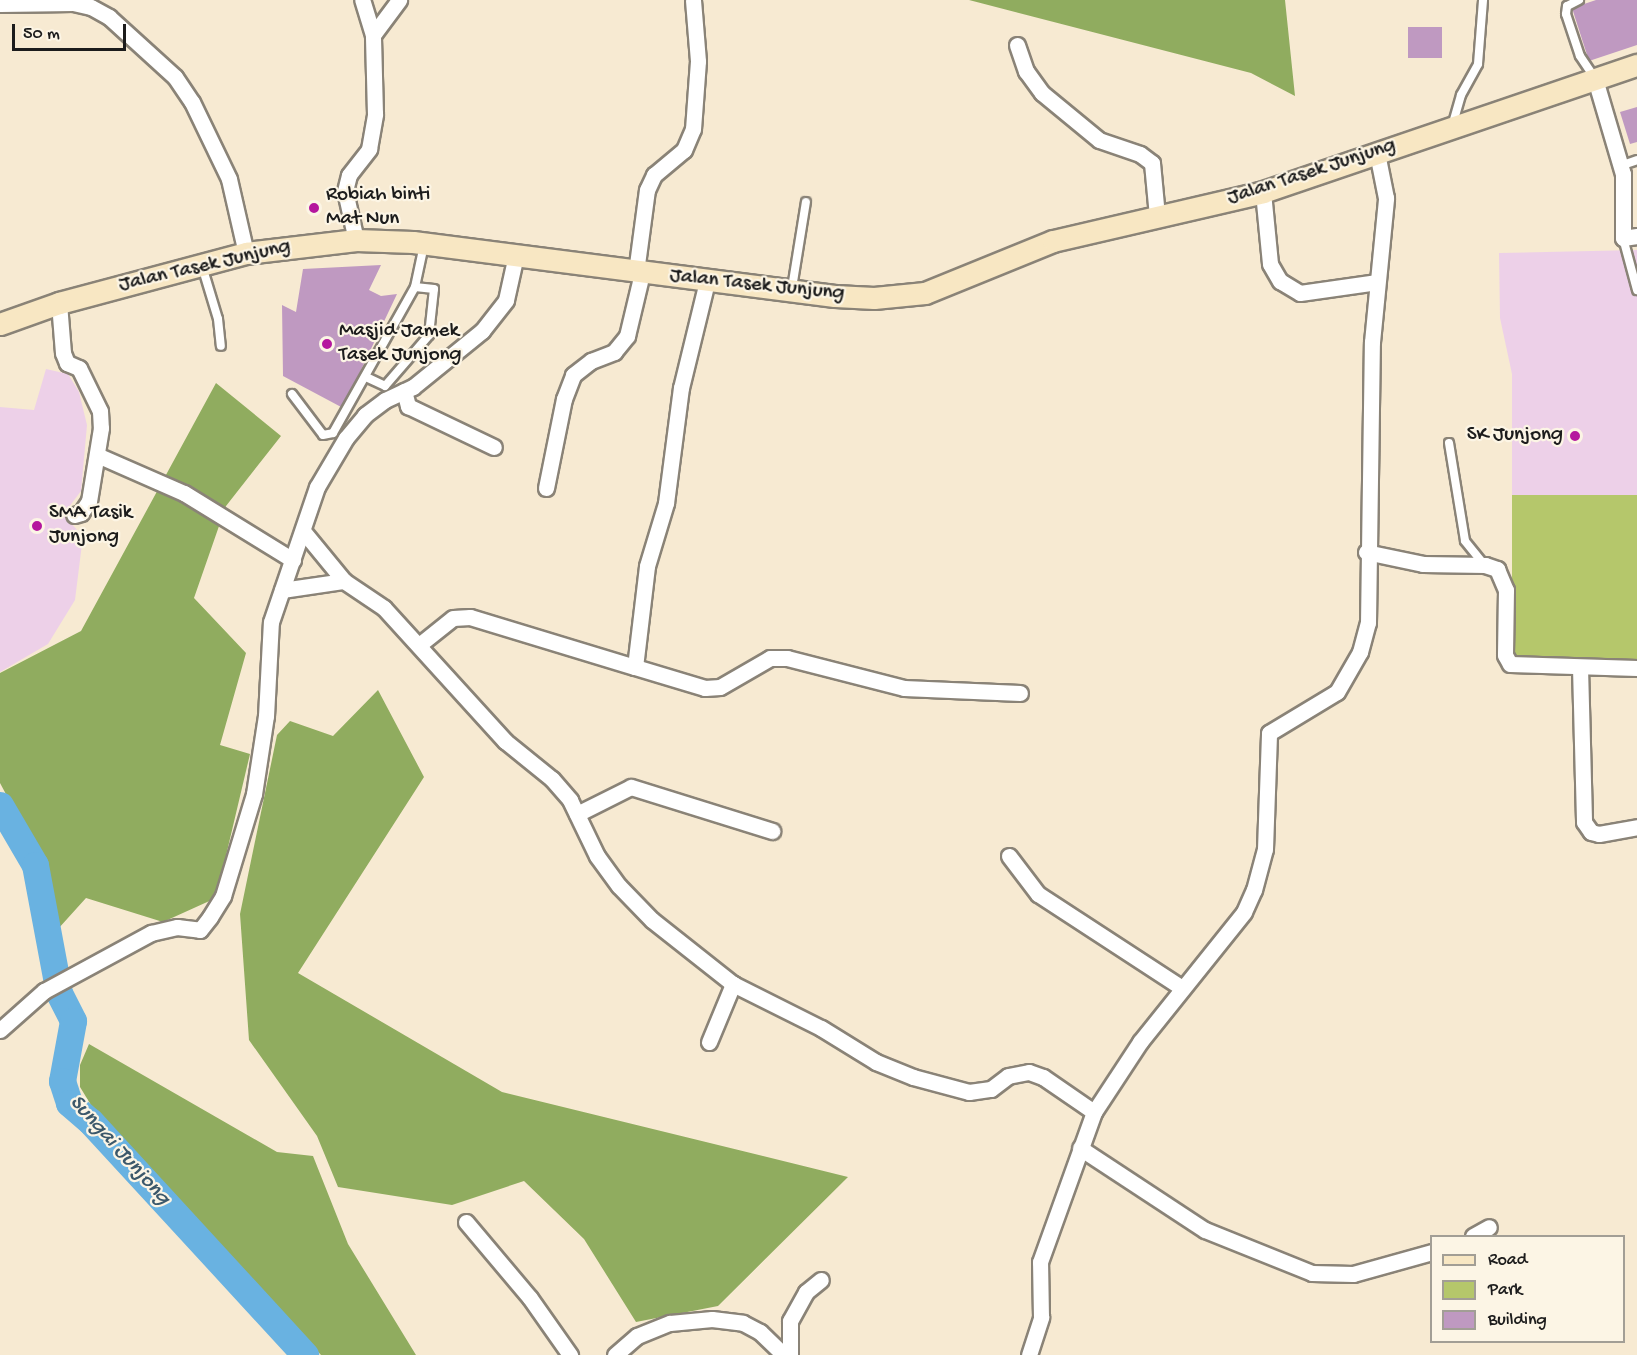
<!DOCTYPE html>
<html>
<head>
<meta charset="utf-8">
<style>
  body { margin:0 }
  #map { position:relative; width:1637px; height:1355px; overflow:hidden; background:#f7ead2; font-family:"Gochi Hand",sans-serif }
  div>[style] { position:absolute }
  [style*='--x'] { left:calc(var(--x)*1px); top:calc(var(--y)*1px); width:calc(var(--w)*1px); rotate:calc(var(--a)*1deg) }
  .built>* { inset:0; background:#edd0e8 }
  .green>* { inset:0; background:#b5c76b; transform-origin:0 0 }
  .forest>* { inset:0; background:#90ac5f }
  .river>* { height:27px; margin:-13.5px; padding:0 13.5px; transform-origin:13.5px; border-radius:13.5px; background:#69b2e1 }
  .building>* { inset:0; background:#bf99c1; transform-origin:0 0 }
  .roads { filter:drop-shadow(2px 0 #8a8377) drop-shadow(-2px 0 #8a8377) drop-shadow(0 2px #8a8377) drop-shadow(0 -2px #8a8377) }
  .service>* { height:8px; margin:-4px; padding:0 4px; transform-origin:4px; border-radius:4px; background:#fff }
  .minor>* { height:15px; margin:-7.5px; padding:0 7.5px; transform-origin:7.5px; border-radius:7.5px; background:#fff }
  .secondary>* { height:21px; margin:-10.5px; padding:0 10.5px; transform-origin:10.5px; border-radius:10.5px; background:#f8e7c3 }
  .dots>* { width:16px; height:16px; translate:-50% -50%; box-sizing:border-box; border:3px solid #fcf5e5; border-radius:50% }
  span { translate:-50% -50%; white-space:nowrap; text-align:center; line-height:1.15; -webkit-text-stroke:4.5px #fcf5e5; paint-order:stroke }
  .street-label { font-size:21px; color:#1c1c1c }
  .poi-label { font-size:21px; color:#1c1c1c }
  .left { translate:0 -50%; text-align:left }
  .right { translate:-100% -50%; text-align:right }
  .water-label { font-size:22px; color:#3b586b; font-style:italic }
  .legend { position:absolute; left:1430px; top:1235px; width:195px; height:108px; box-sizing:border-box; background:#fcf5e5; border:2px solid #a29e95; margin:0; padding:8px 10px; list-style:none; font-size:18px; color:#1c1c1c }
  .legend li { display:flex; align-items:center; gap:12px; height:30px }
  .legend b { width:30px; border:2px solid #a29e95 }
  .scale { position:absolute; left:12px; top:24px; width:114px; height:27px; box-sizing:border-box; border:3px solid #1c1c1c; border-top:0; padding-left:8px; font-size:18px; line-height:21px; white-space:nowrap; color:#1c1c1c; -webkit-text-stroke:4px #fcf5e5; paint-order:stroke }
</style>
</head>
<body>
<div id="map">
  <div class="built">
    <div style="clip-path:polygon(1637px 250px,1637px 659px,1512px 659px,1512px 374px,1500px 318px,1499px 253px)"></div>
    <div style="clip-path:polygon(46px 369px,68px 374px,79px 392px,87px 425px,81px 491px,63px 515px,83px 536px,75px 600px,48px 644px,0 672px,0 407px,34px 410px)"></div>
  </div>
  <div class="green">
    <div style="left:1637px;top:495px;width:164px;height:125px;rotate:90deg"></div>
  </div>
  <div class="forest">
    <div style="clip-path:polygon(969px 0,1285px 0,1295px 96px,1251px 73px)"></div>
    <div style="clip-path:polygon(216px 383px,281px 436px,226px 506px,194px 598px,246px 653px,220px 745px,250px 754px,216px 898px,163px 922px,86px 898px,58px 929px,45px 867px,0 783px,0 673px,81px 631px)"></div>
    <div style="clip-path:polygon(378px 690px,424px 777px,298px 973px,502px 1092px,848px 1177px,718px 1306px,636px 1322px,584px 1239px,524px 1181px,452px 1205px,338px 1187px,317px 1136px,249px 1040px,240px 914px,277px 735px,290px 721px,333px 736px)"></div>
    <div style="clip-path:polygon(89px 1044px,277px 1152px,313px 1156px,348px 1244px,416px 1355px,321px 1355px,102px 1123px,80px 1087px,80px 1065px)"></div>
  </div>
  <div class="river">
    <div style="--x:0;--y:805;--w:69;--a:59.7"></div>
    <div style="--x:35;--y:865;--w:130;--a:79.4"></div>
    <div style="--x:59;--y:993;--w:31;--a:63"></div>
    <div style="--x:73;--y:1021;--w:61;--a:100.4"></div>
    <div style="--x:62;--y:1081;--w:23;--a:72"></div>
    <div style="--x:69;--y:1103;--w:28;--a:41"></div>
    <div style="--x:90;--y:1121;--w:318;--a:47.4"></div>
  </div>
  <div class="building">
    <div style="clip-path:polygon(1596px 0,1637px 0,1637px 45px,1589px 61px,1572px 8px)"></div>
    <div style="left:1408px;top:27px;width:34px;height:31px"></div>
    <div style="clip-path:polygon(1637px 107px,1637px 142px,1630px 144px,1620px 112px)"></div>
    <div style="clip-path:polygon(381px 265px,369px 290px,381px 296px,397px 294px,343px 408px,283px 376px,282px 305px,296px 312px,303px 269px)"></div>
  </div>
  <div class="roads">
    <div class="service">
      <div style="--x:1579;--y:0;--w:13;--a:153"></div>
      <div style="--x:1567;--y:6;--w:8;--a:97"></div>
      <div style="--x:1566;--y:14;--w:44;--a:71.6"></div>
      <div style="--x:1580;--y:56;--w:25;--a:56"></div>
      <div style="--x:1453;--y:123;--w:29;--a:-74"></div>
      <div style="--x:1461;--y:95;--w:35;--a:-61"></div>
      <div style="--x:1478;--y:64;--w:64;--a:-85.5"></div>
      <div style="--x:1620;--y:166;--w:18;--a:-19"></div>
      <div style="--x:1623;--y:238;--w:54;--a:74.9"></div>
      <div style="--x:202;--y:266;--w:55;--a:73.2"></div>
      <div style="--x:218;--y:319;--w:27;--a:84"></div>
      <div style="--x:792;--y:288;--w:87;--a:-80.8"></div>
      <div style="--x:366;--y:377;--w:21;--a:25"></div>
      <div style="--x:385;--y:386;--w:67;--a:-49.2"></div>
      <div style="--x:429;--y:335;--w:46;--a:-83.8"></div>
      <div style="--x:434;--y:289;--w:19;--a:-174"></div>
      <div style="--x:292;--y:394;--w:51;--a:52.9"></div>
      <div style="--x:323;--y:435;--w:10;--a:-11"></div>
      <div style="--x:333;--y:433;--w:167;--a:-60.7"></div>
      <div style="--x:415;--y:287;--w:43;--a:-77.9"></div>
      <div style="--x:1449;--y:443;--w:99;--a:80.7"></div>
      <div style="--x:1465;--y:541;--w:28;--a:51"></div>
    </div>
    <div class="minor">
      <div style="--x:0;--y:4;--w:73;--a:-0.8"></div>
      <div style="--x:73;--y:3;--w:18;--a:13"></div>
      <div style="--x:91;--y:7;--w:21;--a:29"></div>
      <div style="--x:109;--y:17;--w:89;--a:42.3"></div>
      <div style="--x:175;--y:77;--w:30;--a:56"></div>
      <div style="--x:192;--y:102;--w:85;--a:64.3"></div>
      <div style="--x:229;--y:179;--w:76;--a:77.1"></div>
      <div style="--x:373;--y:35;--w:44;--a:-53.4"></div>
      <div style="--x:1017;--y:45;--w:28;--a:71"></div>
      <div style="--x:1026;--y:71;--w:27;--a:54"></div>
      <div style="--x:1042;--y:93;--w:74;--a:39.5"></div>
      <div style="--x:1099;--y:140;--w:43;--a:18.9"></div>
      <div style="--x:1140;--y:154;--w:15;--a:37"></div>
      <div style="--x:1152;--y:163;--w:53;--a:84.6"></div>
      <div style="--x:1595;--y:79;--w:99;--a:73.6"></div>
      <div style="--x:1623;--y:174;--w:64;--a:90"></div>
      <div style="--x:1623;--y:238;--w:14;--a:-8"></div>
      <div style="--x:1263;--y:192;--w:72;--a:84.4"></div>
      <div style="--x:1270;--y:264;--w:20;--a:60"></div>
      <div style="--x:1280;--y:281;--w:23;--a:31"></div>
      <div style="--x:1300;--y:293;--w:78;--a:-8.1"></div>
      <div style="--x:356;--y:240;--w:50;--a:-102.7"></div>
      <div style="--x:345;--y:191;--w:16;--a:-76"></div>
      <div style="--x:349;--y:175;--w:33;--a:-52"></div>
      <div style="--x:369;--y:149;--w:36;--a:-80"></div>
      <div style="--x:375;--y:114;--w:79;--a:-91.5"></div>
      <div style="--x:373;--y:35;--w:37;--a:-107"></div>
      <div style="--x:636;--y:272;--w:83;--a:-82.4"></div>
      <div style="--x:647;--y:190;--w:17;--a:-65"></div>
      <div style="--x:654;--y:175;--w:39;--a:-40"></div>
      <div style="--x:684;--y:150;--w:23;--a:-67"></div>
      <div style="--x:693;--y:129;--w:68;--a:-85.8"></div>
      <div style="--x:698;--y:61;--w:61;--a:-94.7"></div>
      <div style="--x:59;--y:303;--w:50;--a:85.4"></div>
      <div style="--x:63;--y:353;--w:11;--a:68"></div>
      <div style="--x:67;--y:363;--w:13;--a:23"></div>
      <div style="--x:79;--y:368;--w:48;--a:64"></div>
      <div style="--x:100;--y:411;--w:17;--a:87"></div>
      <div style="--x:101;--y:428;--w:74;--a:99.3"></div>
      <div style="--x:89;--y:501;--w:14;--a:124"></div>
      <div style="--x:81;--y:513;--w:7;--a:164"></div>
      <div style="--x:404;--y:391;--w:16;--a:75"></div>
      <div style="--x:408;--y:406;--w:95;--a:25.5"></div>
      <div style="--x:97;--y:455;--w:95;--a:23.6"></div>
      <div style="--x:184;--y:493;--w:128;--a:31.6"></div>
      <div style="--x:546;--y:488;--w:91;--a:-78.6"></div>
      <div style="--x:564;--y:399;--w:26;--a:-69"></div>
      <div style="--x:573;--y:375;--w:23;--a:-38"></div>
      <div style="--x:591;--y:361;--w:25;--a:-21"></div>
      <div style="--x:614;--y:352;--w:21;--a:-51"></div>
      <div style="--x:627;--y:336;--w:65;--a:-76.6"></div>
      <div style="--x:303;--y:531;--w:65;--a:50.6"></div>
      <div style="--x:1366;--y:552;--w:58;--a:11.9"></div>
      <div style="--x:1423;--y:564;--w:62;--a:0.9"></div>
      <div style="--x:1485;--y:565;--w:13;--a:18"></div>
      <div style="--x:1497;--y:569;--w:23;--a:67"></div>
      <div style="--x:1506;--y:590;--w:65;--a:90.9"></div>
      <div style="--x:1505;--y:655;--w:10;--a:61"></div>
      <div style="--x:1510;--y:664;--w:127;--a:1.8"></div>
      <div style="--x:282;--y:590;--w:63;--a:-8.3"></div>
      <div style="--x:344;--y:581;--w:48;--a:34"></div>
      <div style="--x:384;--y:608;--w:180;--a:47.7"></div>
      <div style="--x:505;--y:741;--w:60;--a:39"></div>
      <div style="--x:552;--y:779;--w:28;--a:49"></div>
      <div style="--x:570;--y:800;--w:62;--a:64.3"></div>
      <div style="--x:597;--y:856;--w:37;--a:54"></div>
      <div style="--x:619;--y:886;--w:47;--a:45.9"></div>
      <div style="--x:652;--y:920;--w:103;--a:38.3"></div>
      <div style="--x:733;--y:984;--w:98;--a:26.6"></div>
      <div style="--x:821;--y:1028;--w:65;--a:31.7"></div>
      <div style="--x:876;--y:1062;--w:40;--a:22"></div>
      <div style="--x:913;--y:1077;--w:58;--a:15"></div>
      <div style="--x:969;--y:1092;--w:22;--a:-8"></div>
      <div style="--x:991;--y:1089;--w:21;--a:-37"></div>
      <div style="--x:1008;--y:1076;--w:21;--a:-11"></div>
      <div style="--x:1029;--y:1072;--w:15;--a:20"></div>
      <div style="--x:1043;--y:1077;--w:62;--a:34.5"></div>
      <div style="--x:419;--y:645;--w:43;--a:-38.5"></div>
      <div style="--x:453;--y:618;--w:17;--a:-3"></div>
      <div style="--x:470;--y:617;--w:172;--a:16.9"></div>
      <div style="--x:635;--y:667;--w:102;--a:-83.2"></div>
      <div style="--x:647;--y:566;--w:66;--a:-73.2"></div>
      <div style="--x:666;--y:503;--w:116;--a:-82.6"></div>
      <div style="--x:681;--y:388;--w:110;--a:-76.3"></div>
      <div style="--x:635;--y:667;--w:73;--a:16.7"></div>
      <div style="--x:705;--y:688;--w:15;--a:-4"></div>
      <div style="--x:720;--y:687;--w:58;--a:-30.1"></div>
      <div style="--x:770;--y:658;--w:17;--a:0"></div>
      <div style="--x:787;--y:658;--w:121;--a:14.4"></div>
      <div style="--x:904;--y:688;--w:116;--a:2.5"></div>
      <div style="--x:1580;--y:667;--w:155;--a:88.5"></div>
      <div style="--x:1584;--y:822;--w:12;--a:55"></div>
      <div style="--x:1591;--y:832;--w:8;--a:14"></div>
      <div style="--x:1599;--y:834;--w:39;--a:-10"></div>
      <div style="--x:577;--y:814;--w:60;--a:-26.6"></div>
      <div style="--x:631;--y:787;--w:148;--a:17.3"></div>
      <div style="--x:1009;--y:856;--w:48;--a:52.7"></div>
      <div style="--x:1038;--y:894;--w:172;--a:33.1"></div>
      <div style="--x:0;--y:1030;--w:59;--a:-41.6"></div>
      <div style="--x:44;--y:991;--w:122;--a:-28.5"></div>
      <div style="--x:151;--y:933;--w:27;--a:-13"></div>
      <div style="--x:177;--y:927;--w:23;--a:7"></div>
      <div style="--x:200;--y:930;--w:16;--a:-52"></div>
      <div style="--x:210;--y:917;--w:25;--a:-58"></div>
      <div style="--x:223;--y:896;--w:107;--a:-73.1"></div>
      <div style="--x:254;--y:794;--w:79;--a:-81.3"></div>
      <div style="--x:266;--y:716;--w:94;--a:-87"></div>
      <div style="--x:271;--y:622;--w:143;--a:-71.2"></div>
      <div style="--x:317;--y:487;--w:57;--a:-59.4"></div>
      <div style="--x:346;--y:438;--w:30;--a:-50"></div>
      <div style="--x:365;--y:415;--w:25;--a:-37"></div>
      <div style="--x:385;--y:400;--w:31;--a:-25"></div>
      <div style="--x:413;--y:387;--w:89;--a:-39.1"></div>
      <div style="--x:482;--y:331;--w:39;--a:-52"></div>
      <div style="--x:506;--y:300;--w:46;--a:-77.5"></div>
      <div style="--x:709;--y:1042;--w:63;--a:-67.5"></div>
      <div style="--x:1080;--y:1148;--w:149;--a:33.3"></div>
      <div style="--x:1205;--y:1230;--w:115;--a:21.9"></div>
      <div style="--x:1312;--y:1273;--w:41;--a:1.4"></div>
      <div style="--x:1353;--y:1274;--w:82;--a:-15.6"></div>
      <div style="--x:466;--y:1222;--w:99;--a:49.9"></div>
      <div style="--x:530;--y:1298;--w:70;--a:54.9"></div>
      <div style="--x:1473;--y:1236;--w:18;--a:-29"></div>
      <div style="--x:615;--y:1355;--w:29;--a:-41"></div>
      <div style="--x:637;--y:1336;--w:35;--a:-22"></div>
      <div style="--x:670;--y:1323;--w:42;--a:-5.4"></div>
      <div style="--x:712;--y:1319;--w:31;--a:7"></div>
      <div style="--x:743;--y:1323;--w:19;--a:28"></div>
      <div style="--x:760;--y:1332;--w:33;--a:44"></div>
      <div style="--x:790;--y:1355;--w:34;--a:-90"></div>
      <div style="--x:790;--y:1321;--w:33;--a:-61"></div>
      <div style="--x:806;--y:1292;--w:19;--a:-39"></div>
      <div style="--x:1029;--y:1355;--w:40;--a:-72"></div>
      <div style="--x:1041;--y:1317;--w:55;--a:-91"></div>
      <div style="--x:1040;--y:1262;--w:159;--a:-70.2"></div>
      <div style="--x:1094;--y:1112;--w:84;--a:-56.7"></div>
      <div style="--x:1140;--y:1042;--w:166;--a:-51.3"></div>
      <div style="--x:1244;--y:912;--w:24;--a:-66"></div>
      <div style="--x:1254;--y:890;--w:42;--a:-75"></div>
      <div style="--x:1265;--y:849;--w:116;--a:-88"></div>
      <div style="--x:1269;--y:733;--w:79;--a:-31.1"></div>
      <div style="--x:1337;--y:692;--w:46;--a:-60.1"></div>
      <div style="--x:1360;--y:652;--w:30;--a:-75"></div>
      <div style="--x:1368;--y:623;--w:281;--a:-89.2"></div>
      <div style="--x:1372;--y:342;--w:145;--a:-84.4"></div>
      <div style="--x:1386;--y:198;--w:46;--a:-101.3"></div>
    </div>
    <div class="secondary">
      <div style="--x:0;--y:324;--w:63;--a:-19.6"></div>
      <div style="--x:59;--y:303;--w:194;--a:-15"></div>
      <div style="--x:246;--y:253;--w:111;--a:-6.7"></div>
      <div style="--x:356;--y:240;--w:57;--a:2"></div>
      <div style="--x:413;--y:242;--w:425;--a:7.3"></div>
      <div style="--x:835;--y:296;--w:39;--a:3"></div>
      <div style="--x:874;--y:298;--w:51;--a:-5.6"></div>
      <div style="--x:925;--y:293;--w:138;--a:-22.1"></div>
      <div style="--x:1053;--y:241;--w:216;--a:-13.1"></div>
      <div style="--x:1263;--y:192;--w:395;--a:-18.8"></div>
    </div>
  </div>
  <div class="dots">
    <div style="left:314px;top:208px;background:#b5179e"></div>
    <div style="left:327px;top:344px;background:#b5179e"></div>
    <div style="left:1575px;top:436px;background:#b5179e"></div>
    <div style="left:37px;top:526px;background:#b5179e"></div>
  </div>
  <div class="street-label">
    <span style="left:1312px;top:173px;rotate:-18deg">Jalan Tasek Junjung</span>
    <span style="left:205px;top:267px;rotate:-13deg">Jalan Tasek Junjung</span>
    <span style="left:757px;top:286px;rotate:6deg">Jalan Tasek Junjung</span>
  </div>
  <div class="poi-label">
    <span class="left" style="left:326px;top:208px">Robiah binti<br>Mat Nun</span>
    <span class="left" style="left:339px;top:344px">Masjid Jamek<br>Tasek Junjong</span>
    <span class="right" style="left:1563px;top:436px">SK Junjong</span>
    <span class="left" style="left:49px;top:526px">SMA Tasik<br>Junjong</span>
  </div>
  <div class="water-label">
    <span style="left:119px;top:1151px;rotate:48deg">Sungai Junjong</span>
  </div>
  <ul class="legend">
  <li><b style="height:8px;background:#f8e7c3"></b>Road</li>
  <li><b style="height:16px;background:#b5c76b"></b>Park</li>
  <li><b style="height:16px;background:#bf99c1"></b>Building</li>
  </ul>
  <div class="scale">50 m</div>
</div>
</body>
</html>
